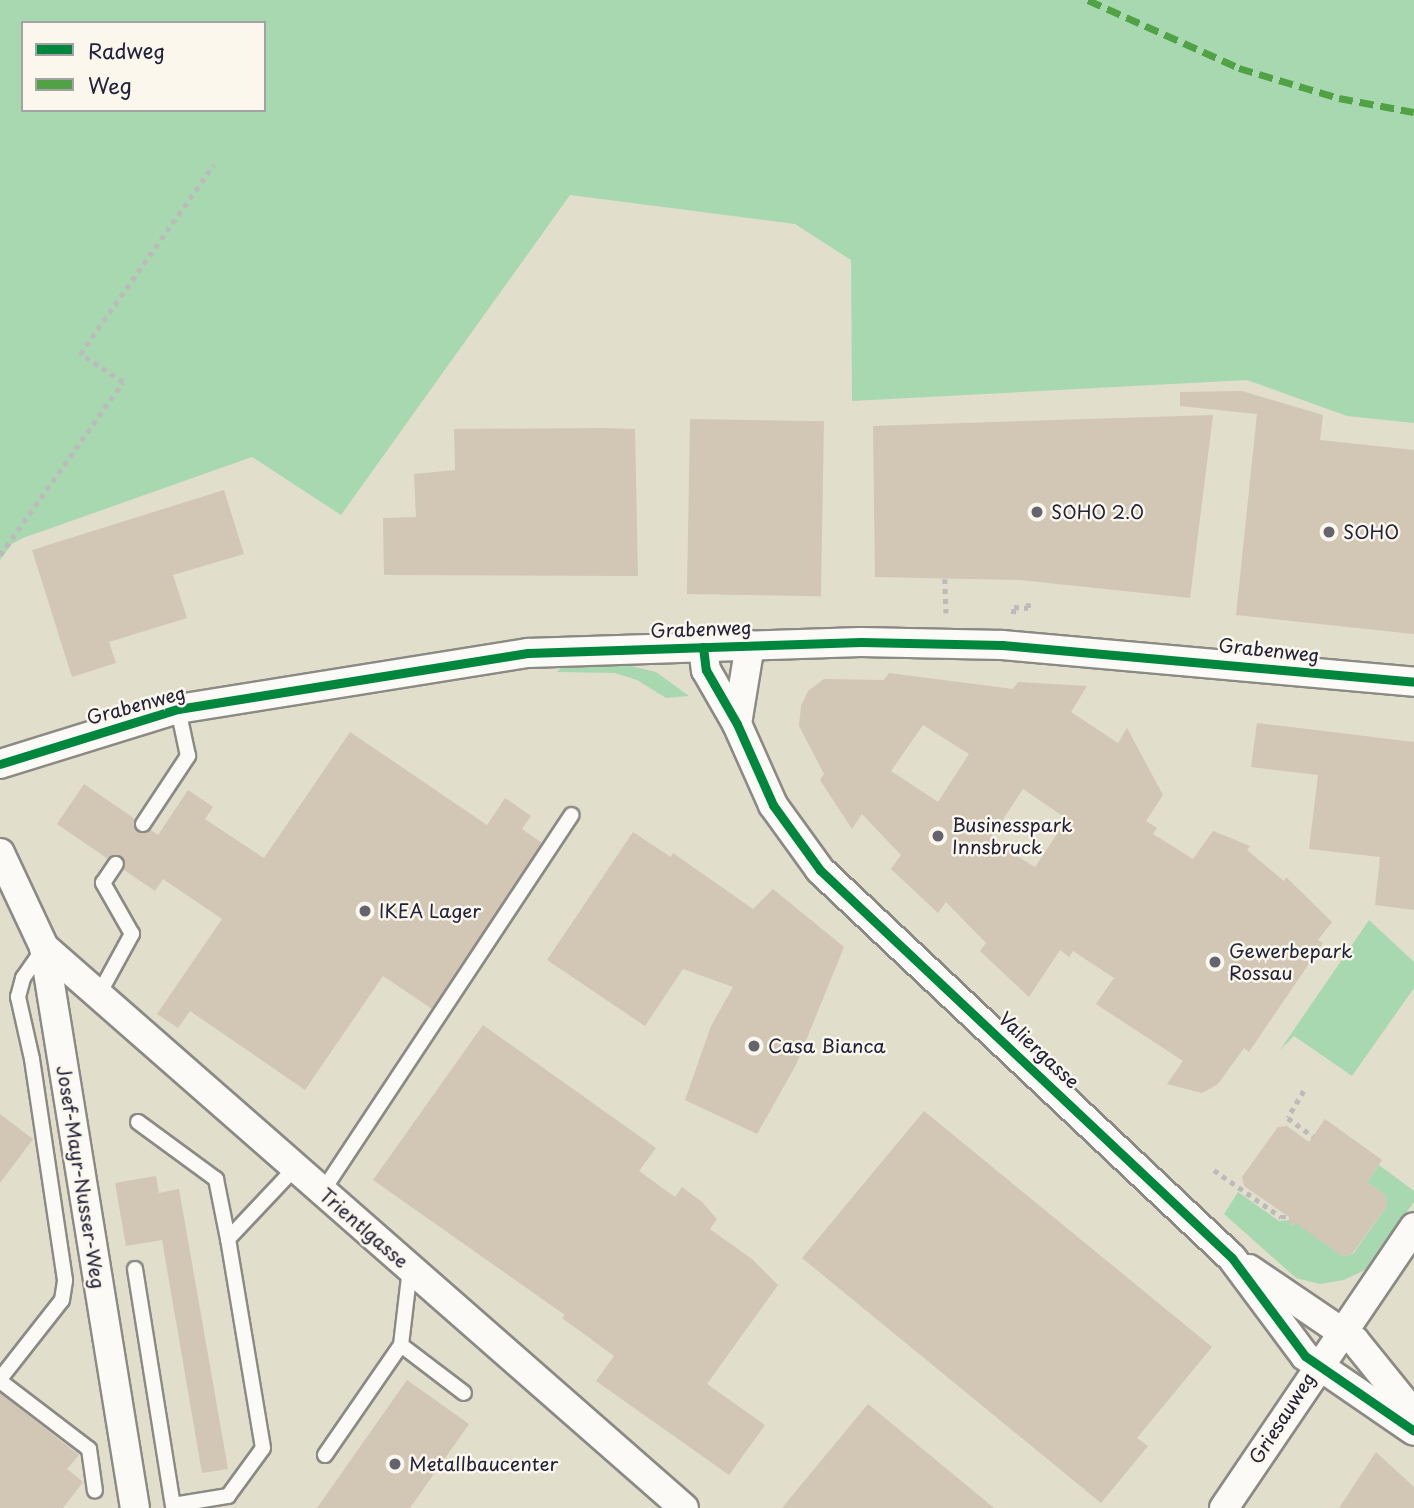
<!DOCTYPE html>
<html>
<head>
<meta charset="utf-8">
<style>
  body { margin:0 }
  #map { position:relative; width:1414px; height:1508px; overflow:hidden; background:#e2decc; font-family:"Playpen Sans",sans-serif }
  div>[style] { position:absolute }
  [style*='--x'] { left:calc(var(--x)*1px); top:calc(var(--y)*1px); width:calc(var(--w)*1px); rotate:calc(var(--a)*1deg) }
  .green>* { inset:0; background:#a8d8b0 }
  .building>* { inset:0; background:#d2c6b5; transform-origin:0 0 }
  .path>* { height:4.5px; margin-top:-2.25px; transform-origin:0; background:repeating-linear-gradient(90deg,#bcbaba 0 5px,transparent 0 10px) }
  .roads { filter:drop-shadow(2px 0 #8c8a84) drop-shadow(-2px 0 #8c8a84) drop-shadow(0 2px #8c8a84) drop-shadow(0 -2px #8c8a84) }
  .service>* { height:14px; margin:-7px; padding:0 7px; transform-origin:7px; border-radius:7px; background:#fbfaf7 }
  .minor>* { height:28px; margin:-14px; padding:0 14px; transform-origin:14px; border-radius:14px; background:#fbfaf7 }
  .quiet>* { height:7px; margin-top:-3.5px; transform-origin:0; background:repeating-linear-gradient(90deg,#50a245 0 14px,transparent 0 21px) }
  .cycleway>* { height:9px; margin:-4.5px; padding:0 4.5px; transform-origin:4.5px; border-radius:4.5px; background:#00873e }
  .dots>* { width:19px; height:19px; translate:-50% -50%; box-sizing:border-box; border:4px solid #fbf7ec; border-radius:50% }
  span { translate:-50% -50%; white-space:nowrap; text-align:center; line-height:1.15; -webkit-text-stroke:5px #fbf7ec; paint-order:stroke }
  .poi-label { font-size:19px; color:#22223b }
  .left { translate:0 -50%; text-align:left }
  .street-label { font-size:19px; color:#22223b }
  .legend { position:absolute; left:21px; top:21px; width:245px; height:91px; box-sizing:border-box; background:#fbf7ec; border:2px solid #a4a2a5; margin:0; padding:9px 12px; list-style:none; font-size:21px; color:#22223b }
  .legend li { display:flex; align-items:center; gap:14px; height:35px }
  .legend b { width:35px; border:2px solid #a4a2a5 }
</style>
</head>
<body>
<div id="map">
  <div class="green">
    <div style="clip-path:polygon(evenodd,0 0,1414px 0,1414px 423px,1347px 416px,1247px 380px,852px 401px,851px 260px,795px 224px,570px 195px,341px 515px,252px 457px,23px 538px,12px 544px,0 560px,0 0,23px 23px,264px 23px,264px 110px,23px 110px,23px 23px)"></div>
    <div style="clip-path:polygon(610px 661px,656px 672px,689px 696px,666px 698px,637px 680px,615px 673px,557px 672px,563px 665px)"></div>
    <div style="clip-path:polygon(1369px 920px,1414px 962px,1414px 988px,1352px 1076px,1294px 1036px,1280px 1050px)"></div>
    <div style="clip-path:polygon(1379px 1165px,1414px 1191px,1414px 1202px,1365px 1270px,1344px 1280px,1320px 1284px,1296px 1278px,1224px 1214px,1238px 1192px,1279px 1221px,1289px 1220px,1290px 1225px,1304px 1222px,1342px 1256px,1353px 1254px,1387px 1206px,1385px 1195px,1367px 1182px)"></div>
  </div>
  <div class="building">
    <div style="clip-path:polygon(1242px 391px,1323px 415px,1320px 440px,1414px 450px,1414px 634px,1236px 615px,1257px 414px,1180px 406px,1180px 392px)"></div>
    <div style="clip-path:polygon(1213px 415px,1190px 598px,1020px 580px,875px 577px,873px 426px)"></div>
    <div style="left:690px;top:419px;width:134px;height:175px;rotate:1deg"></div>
    <div style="clip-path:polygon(602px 428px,635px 429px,638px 576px,384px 575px,383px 518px,416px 517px,414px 474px,455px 470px,454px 429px)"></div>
    <div style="clip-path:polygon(224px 490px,244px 554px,173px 575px,187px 618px,109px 642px,116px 663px,72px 677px,32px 550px)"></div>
    <div style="clip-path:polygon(evenodd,889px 673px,1013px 689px,1018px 682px,1087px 686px,1071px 712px,1118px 743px,1127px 728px,1163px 795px,1146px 821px,1157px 828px,1153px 834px,1193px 859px,1213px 831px,1250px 846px,1247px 850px,1284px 881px,1286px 877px,1332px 922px,1318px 940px,1323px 943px,1249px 1052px,1244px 1048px,1218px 1084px,1202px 1093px,1167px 1084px,1183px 1061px,1096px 1004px,1114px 978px,1073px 951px,1069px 957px,1060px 950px,1029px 997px,980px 951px,986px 943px,946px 902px,938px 913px,891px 869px,901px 855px,862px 814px,852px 829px,820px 780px,824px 774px,799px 726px,801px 706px,808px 691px,824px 679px,884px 680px,889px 673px,923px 725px,969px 754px,938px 802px,891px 771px,923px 725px,889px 673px,1023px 789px,1067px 819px,1035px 867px,990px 839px,1023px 789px)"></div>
    <div style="clip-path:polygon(1257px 723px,1414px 742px,1414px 910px,1375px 905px,1380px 857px,1309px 849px,1318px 775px,1251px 767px)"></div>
    <div style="clip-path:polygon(350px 732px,487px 825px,505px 798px,531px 816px,522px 829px,542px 843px,432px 1009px,383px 976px,305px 1090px,190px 1011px,178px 1028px,157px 1014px,222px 919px,163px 879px,155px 891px,124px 870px,121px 856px,108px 859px,57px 824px,84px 784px,135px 819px,137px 832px,151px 830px,158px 835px,188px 790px,213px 807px,205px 819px,264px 858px)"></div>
    <div style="clip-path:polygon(633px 832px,671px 857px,673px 853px,753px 909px,773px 889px,844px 947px,796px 1065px,757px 1134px,685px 1100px,711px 1026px,733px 987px,683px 969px,645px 1026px,547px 960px)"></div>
    <div style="clip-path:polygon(483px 1025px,656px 1148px,639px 1171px,675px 1197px,682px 1187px,702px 1202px,717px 1219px,710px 1229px,752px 1259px,778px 1285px,707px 1384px,765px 1425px,729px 1475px,596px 1381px,614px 1356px,562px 1318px,565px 1315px,373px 1180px)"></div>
    <div style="clip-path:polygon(924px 1111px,1212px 1347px,1137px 1438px,1148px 1446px,1101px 1503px,802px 1258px)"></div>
    <div style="clip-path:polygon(0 1114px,33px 1139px,0 1183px)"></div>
    <div style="clip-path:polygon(1325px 1119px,1382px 1160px,1367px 1182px,1385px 1195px,1387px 1206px,1352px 1254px,1342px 1256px,1297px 1224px,1289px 1225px,1289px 1217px,1244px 1186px,1242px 1177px,1278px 1127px,1287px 1126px,1309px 1142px)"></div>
    <div style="clip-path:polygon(156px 1176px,159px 1193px,179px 1189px,228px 1469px,202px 1473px,162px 1240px,126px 1246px,115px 1183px)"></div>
    <div style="clip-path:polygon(407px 1380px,469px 1424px,410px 1508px,317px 1508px)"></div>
    <div style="clip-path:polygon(0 1393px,79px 1455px,67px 1469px,83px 1482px,63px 1508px,0 1508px)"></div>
    <div style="clip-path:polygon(868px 1404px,994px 1508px,782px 1508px)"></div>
    <div style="clip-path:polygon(1376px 1452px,1414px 1487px,1414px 1508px,1339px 1508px)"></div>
  </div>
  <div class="path">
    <div style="--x:0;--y:555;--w:212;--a:-54.6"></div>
    <div style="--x:123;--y:382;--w:51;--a:-146.9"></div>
    <div style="--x:80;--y:354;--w:232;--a:-54.8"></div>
    <div style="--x:945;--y:579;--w:34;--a:88"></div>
    <div style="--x:1013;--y:614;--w:7;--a:-82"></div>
    <div style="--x:1014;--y:607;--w:14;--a:4"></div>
    <div style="--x:1028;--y:608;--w:5;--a:-90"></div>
    <div style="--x:1304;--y:1091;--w:31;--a:121"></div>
    <div style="--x:1288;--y:1118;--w:31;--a:36"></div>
    <div style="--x:1214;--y:1170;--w:82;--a:35"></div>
    <div style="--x:1281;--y:1217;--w:7;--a:0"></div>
  </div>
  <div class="roads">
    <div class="service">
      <div style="--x:143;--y:824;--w:82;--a:-56.5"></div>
      <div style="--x:188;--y:756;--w:48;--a:-102"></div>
      <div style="--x:98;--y:996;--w:71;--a:-61.3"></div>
      <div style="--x:132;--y:934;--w:59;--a:-119.6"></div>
      <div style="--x:103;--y:883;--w:23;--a:-56"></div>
      <div style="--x:138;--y:1122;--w:97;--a:36.2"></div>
      <div style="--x:216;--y:1179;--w:61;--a:78.7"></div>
      <div style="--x:322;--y:1192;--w:452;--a:-56.5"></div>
      <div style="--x:135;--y:1269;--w:239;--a:80.9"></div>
      <div style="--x:173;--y:1505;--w:56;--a:-9.3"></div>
      <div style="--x:228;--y:1496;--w:59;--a:-53.9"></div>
      <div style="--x:263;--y:1448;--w:212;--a:-99.5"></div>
      <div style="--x:228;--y:1239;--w:98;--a:-46.7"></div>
      <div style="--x:401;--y:1345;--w:79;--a:37.3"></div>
      <div style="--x:0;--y:1379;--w:100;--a:-51.9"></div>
      <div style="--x:62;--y:1300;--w:20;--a:-81"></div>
      <div style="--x:65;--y:1280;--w:223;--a:-98.5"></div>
      <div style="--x:32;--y:1059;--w:64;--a:-102.7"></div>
      <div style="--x:18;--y:997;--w:20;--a:-75"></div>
      <div style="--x:23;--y:978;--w:35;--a:-55"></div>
      <div style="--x:0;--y:1381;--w:112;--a:37.4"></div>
      <div style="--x:89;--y:1449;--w:42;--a:81.9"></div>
      <div style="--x:325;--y:1455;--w:134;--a:-55.4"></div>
      <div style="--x:401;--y:1345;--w:78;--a:-83.3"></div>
    </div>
    <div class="minor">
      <div style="--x:703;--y:647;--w:23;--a:83"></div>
      <div style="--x:706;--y:670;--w:62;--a:60.1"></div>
      <div style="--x:737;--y:724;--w:89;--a:66"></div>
      <div style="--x:773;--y:805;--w:80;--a:54.1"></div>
      <div style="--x:820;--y:870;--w:566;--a:43.28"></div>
      <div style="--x:1232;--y:1258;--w:122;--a:53.3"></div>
      <div style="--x:1305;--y:1356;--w:132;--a:34.5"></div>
      <div style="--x:737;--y:724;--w:80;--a:-80.7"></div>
      <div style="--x:0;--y:764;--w:186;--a:-17.2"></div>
      <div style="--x:178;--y:709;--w:354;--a:-9.1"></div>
      <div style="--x:528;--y:653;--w:333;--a:-1.9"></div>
      <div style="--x:861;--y:642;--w:141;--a:1.2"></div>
      <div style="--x:1002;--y:645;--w:414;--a:5.1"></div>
      <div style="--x:0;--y:853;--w:104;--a:64.9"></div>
      <div style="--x:44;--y:947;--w:568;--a:80.79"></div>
      <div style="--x:44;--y:947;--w:851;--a:41.24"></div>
      <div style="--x:1249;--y:1269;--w:128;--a:34.2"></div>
      <div style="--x:1355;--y:1341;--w:94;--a:51.1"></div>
      <div style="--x:1224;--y:1508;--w:339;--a:-55.9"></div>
    </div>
  </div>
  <div class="quiet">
    <div style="--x:1088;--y:0;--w:166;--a:24.2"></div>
    <div style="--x:1239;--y:68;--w:104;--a:16.7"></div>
    <div style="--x:1339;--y:98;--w:76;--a:10.6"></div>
  </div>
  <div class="cycleway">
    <div style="--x:703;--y:647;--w:23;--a:83"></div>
    <div style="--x:706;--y:670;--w:62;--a:60.1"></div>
    <div style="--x:737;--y:724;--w:89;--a:66"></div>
    <div style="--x:773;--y:805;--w:80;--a:54.1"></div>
    <div style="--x:820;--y:870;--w:566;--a:43.28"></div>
    <div style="--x:1232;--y:1258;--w:122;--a:53.3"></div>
    <div style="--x:1305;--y:1356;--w:132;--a:34.5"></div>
    <div style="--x:0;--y:764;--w:186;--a:-17.2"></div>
    <div style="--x:178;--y:709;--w:354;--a:-9.1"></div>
    <div style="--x:528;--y:653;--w:333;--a:-1.9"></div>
    <div style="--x:861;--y:642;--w:141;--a:1.2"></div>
    <div style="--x:1002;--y:645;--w:414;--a:5.1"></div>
  </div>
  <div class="dots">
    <div style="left:1037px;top:512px;background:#65646e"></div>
    <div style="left:1329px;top:532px;background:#65646e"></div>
    <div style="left:938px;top:836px;background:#65646e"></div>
    <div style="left:365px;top:911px;background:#65646e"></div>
    <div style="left:1215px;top:962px;background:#65646e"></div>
    <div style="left:754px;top:1046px;background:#65646e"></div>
    <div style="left:395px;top:1464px;background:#65646e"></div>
  </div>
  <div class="poi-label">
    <span class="left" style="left:1051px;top:512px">SOHO 2.0</span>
    <span class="left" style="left:1343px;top:532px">SOHO</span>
    <span class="left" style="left:952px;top:836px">Businesspark<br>Innsbruck</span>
    <span class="left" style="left:379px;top:911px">IKEA Lager</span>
    <span class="left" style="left:1229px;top:962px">Gewerbepark<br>Rossau</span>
    <span class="left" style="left:768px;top:1046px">Casa Bianca</span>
    <span class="left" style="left:409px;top:1464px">Metallbaucenter</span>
  </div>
  <div class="street-label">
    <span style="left:701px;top:629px;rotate:-2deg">Grabenweg</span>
    <span style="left:1269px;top:650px;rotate:6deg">Grabenweg</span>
    <span style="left:136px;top:705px;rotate:-15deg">Grabenweg</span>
    <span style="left:1039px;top:1050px;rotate:43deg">Valiergasse</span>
    <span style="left:81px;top:1177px;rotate:81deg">Josef-Mayr-Nusser-Weg</span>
    <span style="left:364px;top:1228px;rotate:41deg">Trientlgasse</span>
    <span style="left:1282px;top:1418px;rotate:-57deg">Griesauweg</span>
  </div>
  <ul class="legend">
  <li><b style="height:9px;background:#00873e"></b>Radweg</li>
  <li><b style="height:9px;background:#50a245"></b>Weg</li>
  </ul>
</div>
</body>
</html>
